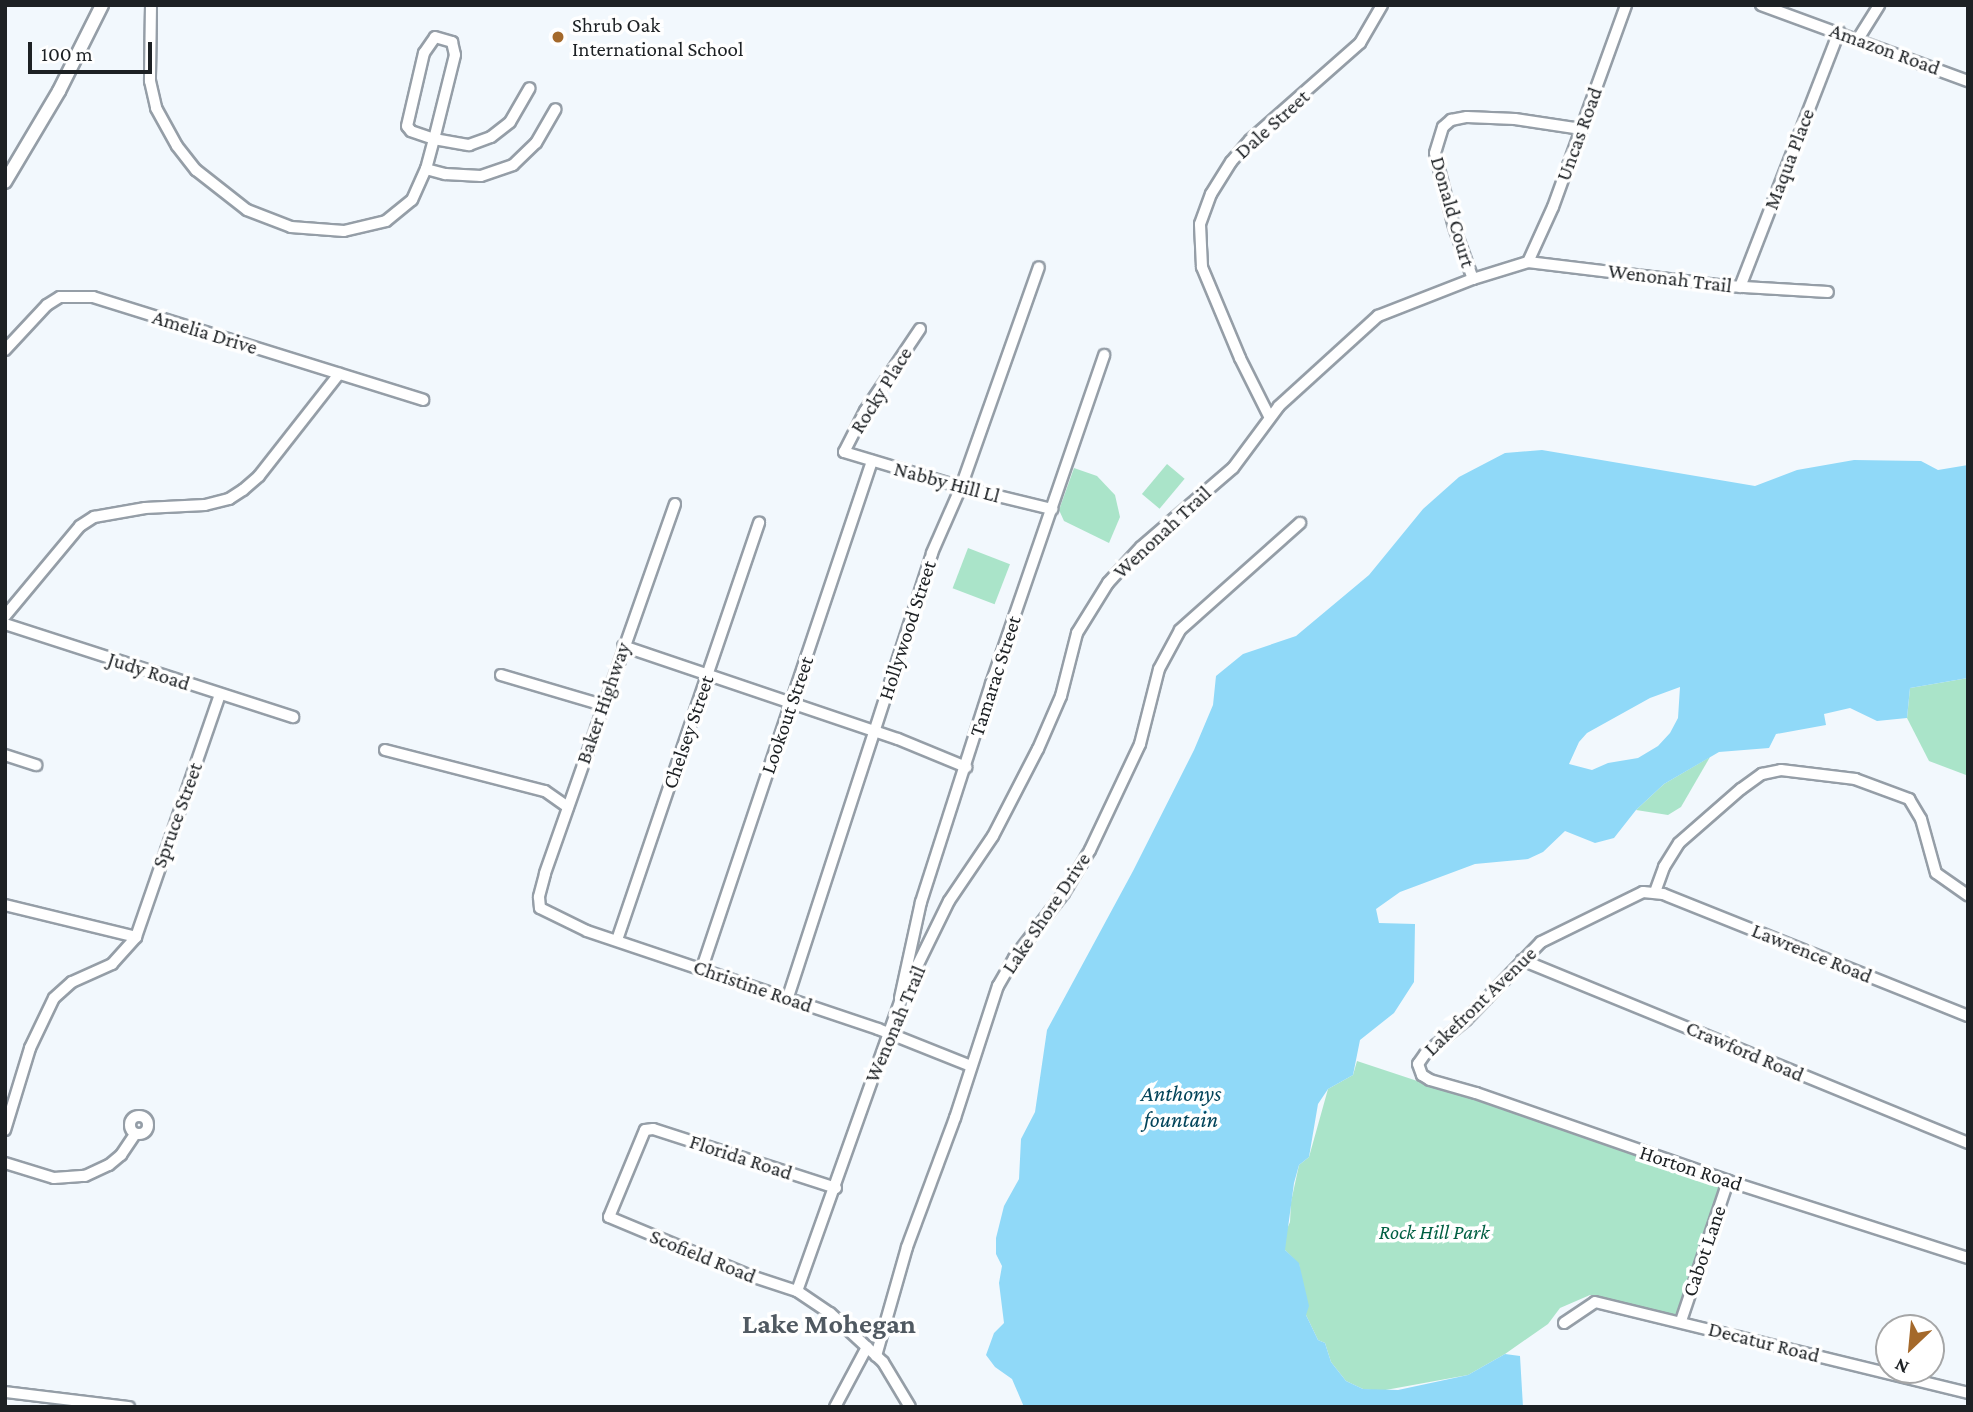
<!DOCTYPE html>
<html>
<head>
<meta charset="utf-8">
<style>
  body { margin:0 }
  #map { position:relative; width:1973px; height:1412px; overflow:hidden; background:#f2f8fd; font-family:"Crimson Pro",serif }
  div>[style] { position:absolute }
  [style*='--x'] { left:calc(var(--x)*1px); top:calc(var(--y)*1px); width:calc(var(--w)*1px); rotate:calc(var(--a)*1deg) }
  .green>* { inset:0; background:#aae4c9; transform-origin:0 0 }
  .water>* { inset:0; background:#90d9f8 }
  .roads { filter:drop-shadow(2px 0 #959ea7) drop-shadow(-2px 0 #959ea7) drop-shadow(0 2px #959ea7) drop-shadow(0 -2px #959ea7) }
  .minor>* { height:10px; margin:-5px; padding:0 5px; transform-origin:5px; border-radius:5px; background:#fff }
  .minor>.ring { margin:-5px; padding:0; box-sizing:content-box; background:none; border:10px solid #fff; border-radius:50% }
  .tertiary>* { height:12px; margin:-6px; padding:0 6px; transform-origin:6px; border-radius:6px; background:#fff }
  .dots>* { width:19px; height:19px; translate:-50% -50%; box-sizing:border-box; border:4px solid #fff; border-radius:50% }
  span { translate:-50% -50%; white-space:nowrap; text-align:center; line-height:1.15; -webkit-text-stroke:7px #fff; paint-order:stroke }
  .poi-label { font-size:21px; color:#1d2124 }
  .left { translate:0 -50%; text-align:left }
  .street-label { font-size:21px; color:#1d2124 }
  .park-label { font-size:21px; color:#005f42; font-style:italic }
  .water-label { font-size:23px; color:#03445a; font-style:italic }
  .district-label { font-size:28px; color:#505961; font-weight:700 }
  .frame { position:absolute; inset:0; border:7px solid #1d2124; pointer-events:none }
  .north { position:absolute; left:1875px; top:1314px; width:70px; height:70px; box-sizing:border-box; background:#fff; border:2px solid #a5a6a7; border-radius:50%; rotate:206deg; font-size:19px; font-weight:700; line-height:28px; text-align:center; color:#1d2124 }
  .north::after { content:''; display:block; margin:auto; width:24px; height:32px; background:#a4692b; clip-path:polygon(50% 0,100% 100%,50% 72%,0 100%) }
  .scale { position:absolute; left:28px; top:42px; width:124px; height:32px; box-sizing:border-box; border:4px solid #1d2124; border-top:0; padding-left:9px; font-size:21px; line-height:24px; white-space:nowrap; color:#1d2124; -webkit-text-stroke:5px #fff; paint-order:stroke }
</style>
</head>
<body>
<div id="map">
  <div class="green">
    <div style="left:1167px;top:464px;width:23px;height:39px;rotate:40deg"></div>
    <div style="clip-path:polygon(1074px 468px,1097px 476px,1115px 495px,1120px 517px,1109px 543px,1064px 521px,1059px 510px)"></div>
    <div style="left:968px;top:548px;width:45px;height:43px;rotate:21deg"></div>
    <div style="clip-path:polygon(1968px 678px,1968px 773px,1966px 775px,1929px 761px,1907px 718px,1910px 688px)"></div>
    <div style="clip-path:polygon(1710px 757px,1681px 807px,1668px 815px,1636px 810px,1664px 784px)"></div>
    <div style="clip-path:polygon(1357px 1061px,1716px 1180px,1722px 1187px,1678px 1316px,1590px 1295px,1560px 1308px,1548px 1324px,1505px 1354px,1468px 1375px,1380px 1391px,1363px 1389px,1346px 1381px,1331px 1362px,1325px 1343px,1318px 1340px,1306px 1315px,1299px 1264px,1285px 1250px,1284px 1236px,1290px 1222px,1291px 1202px,1299px 1165px,1309px 1157px,1328px 1089px,1353px 1075px)"></div>
  </div>
  <div class="water">
    <div style="clip-path:polygon(evenodd,1542px 450px,1755px 486px,1797px 470px,1854px 460px,1921px 461px,1938px 470px,1968px 465px,1968px 678px,1910px 688px,1907px 718px,1877px 721px,1850px 708px,1824px 714px,1826px 725px,1776px 734px,1769px 748px,1719px 752px,1664px 784px,1636px 810px,1614px 838px,1595px 843px,1565px 831px,1543px 852px,1528px 859px,1475px 864px,1400px 892px,1376px 909px,1379px 923px,1415px 924px,1414px 982px,1394px 1013px,1360px 1040px,1353px 1075px,1328px 1089px,1318px 1104px,1309px 1157px,1299px 1165px,1294px 1183px,1285px 1250px,1299px 1263px,1309px 1306px,1306px 1315px,1318px 1340px,1325px 1343px,1331px 1362px,1346px 1381px,1363px 1389px,1398px 1390px,1468px 1375px,1505px 1354px,1520px 1356px,1523px 1407px,1024px 1407px,1012px 1379px,995px 1367px,986px 1355px,994px 1333px,1004px 1323px,999px 1283px,1002px 1266px,996px 1254px,996px 1238px,1004px 1206px,1019px 1179px,1021px 1139px,1035px 1112px,1047px 1030px,1133px 871px,1194px 750px,1213px 705px,1216px 676px,1243px 654px,1296px 636px,1369px 575px,1423px 509px,1459px 477px,1505px 453px,1542px 450px,1680px 687px,1678px 718px,1670px 733px,1658px 746px,1638px 758px,1608px 763px,1592px 770px,1569px 764px,1579px 742px,1587px 733px,1650px 698px,1680px 687px)"></div>
  </div>
  <div class="roads">
    <div class="minor">
      <div style="--x:151;--y:5;--w:76;--a:90.8"></div>
      <div style="--x:150;--y:81;--w:28;--a:77"></div>
      <div style="--x:156;--y:108;--w:43;--a:61.1"></div>
      <div style="--x:177;--y:146;--w:31;--a:52"></div>
      <div style="--x:196;--y:170;--w:65;--a:38.1"></div>
      <div style="--x:247;--y:210;--w:47;--a:21.1"></div>
      <div style="--x:291;--y:227;--w:53;--a:4.3"></div>
      <div style="--x:344;--y:231;--w:43;--a:-13.4"></div>
      <div style="--x:386;--y:221;--w:33;--a:-39"></div>
      <div style="--x:412;--y:200;--w:34;--a:-66"></div>
      <div style="--x:426;--y:169;--w:31;--a:-75"></div>
      <div style="--x:434;--y:139;--w:36;--a:10"></div>
      <div style="--x:469;--y:145;--w:23;--a:-20"></div>
      <div style="--x:491;--y:137;--w:24;--a:-38"></div>
      <div style="--x:510;--y:122;--w:39;--a:-60"></div>
      <div style="--x:1761;--y:5;--w:221;--a:20.2"></div>
      <div style="--x:435;--y:37;--w:18;--a:16"></div>
      <div style="--x:452;--y:42;--w:13;--a:77"></div>
      <div style="--x:455;--y:55;--w:87;--a:104"></div>
      <div style="--x:434;--y:139;--w:24;--a:-161"></div>
      <div style="--x:411;--y:131;--w:6;--a:-129"></div>
      <div style="--x:407;--y:126;--w:75;--a:-76.9"></div>
      <div style="--x:424;--y:53;--w:19;--a:-55"></div>
      <div style="--x:1858;--y:39;--w:40;--a:-58"></div>
      <div style="--x:426;--y:169;--w:20;--a:15"></div>
      <div style="--x:445;--y:174;--w:36;--a:3"></div>
      <div style="--x:481;--y:176;--w:34;--a:-19"></div>
      <div style="--x:513;--y:165;--w:32;--a:-44"></div>
      <div style="--x:536;--y:143;--w:39;--a:-60"></div>
      <div style="--x:1528;--y:262;--w:60;--a:-65.6"></div>
      <div style="--x:1553;--y:207;--w:215;--a:-70.1"></div>
      <div style="--x:1473;--y:279;--w:55;--a:-110.1"></div>
      <div style="--x:1454;--y:227;--w:76;--a:-104.4"></div>
      <div style="--x:1435;--y:153;--w:27;--a:-73"></div>
      <div style="--x:1443;--y:127;--w:11;--a:-41"></div>
      <div style="--x:1451;--y:120;--w:16;--a:-11"></div>
      <div style="--x:1467;--y:117;--w:48;--a:2.4"></div>
      <div style="--x:1515;--y:119;--w:67;--a:8.6"></div>
      <div style="--x:1740;--y:287;--w:274;--a:-68.8"></div>
      <div style="--x:920;--y:329;--w:99;--a:123.9"></div>
      <div style="--x:865;--y:411;--w:46;--a:117.1"></div>
      <div style="--x:844;--y:452;--w:122;--a:16.7"></div>
      <div style="--x:961;--y:487;--w:94;--a:13.6"></div>
      <div style="--x:5;--y:350;--w:62;--a:-47"></div>
      <div style="--x:47;--y:305;--w:15;--a:-32"></div>
      <div style="--x:60;--y:297;--w:33;--a:0"></div>
      <div style="--x:93;--y:297;--w:346;--a:17.3"></div>
      <div style="--x:1269;--y:416;--w:65;--a:-116.6"></div>
      <div style="--x:1240;--y:358;--w:99;--a:-112.7"></div>
      <div style="--x:1202;--y:267;--w:43;--a:-92.7"></div>
      <div style="--x:1200;--y:224;--w:32;--a:-70"></div>
      <div style="--x:1211;--y:194;--w:38;--a:-58"></div>
      <div style="--x:1231;--y:162;--w:29;--a:-49"></div>
      <div style="--x:1250;--y:140;--w:147;--a:-41.4"></div>
      <div style="--x:1360;--y:43;--w:44;--a:-59.9"></div>
      <div style="--x:675;--y:504;--w:392;--a:109.4"></div>
      <div style="--x:545;--y:874;--w:24;--a:105"></div>
      <div style="--x:539;--y:897;--w:11;--a:85"></div>
      <div style="--x:540;--y:908;--w:52;--a:26.1"></div>
      <div style="--x:587;--y:931;--w:307;--a:18.6"></div>
      <div style="--x:878;--y:1029;--w:100;--a:21.7"></div>
      <div style="--x:5;--y:616;--w:117;--a:-50.2"></div>
      <div style="--x:80;--y:526;--w:17;--a:-33"></div>
      <div style="--x:94;--y:517;--w:52;--a:-10"></div>
      <div style="--x:145;--y:508;--w:60;--a:-2.9"></div>
      <div style="--x:205;--y:505;--w:25;--a:-14"></div>
      <div style="--x:229;--y:499;--w:17;--a:-33"></div>
      <div style="--x:243;--y:490;--w:21;--a:-41"></div>
      <div style="--x:259;--y:476;--w:130;--a:-51.9"></div>
      <div style="--x:5;--y:624;--w:303;--a:17.9"></div>
      <div style="--x:623;--y:646;--w:290;--a:18.7"></div>
      <div style="--x:898;--y:739;--w:74;--a:22.4"></div>
      <div style="--x:501;--y:675;--w:105;--a:16.5"></div>
      <div style="--x:385;--y:750;--w:165;--a:14.4"></div>
      <div style="--x:545;--y:791;--w:28;--a:35"></div>
      <div style="--x:5;--y:755;--w:33;--a:18"></div>
      <div style="--x:1655;--y:892;--w:27;--a:-70"></div>
      <div style="--x:1664;--y:867;--w:28;--a:-58"></div>
      <div style="--x:1679;--y:843;--w:82;--a:-41.1"></div>
      <div style="--x:1741;--y:789;--w:26;--a:-36"></div>
      <div style="--x:1762;--y:774;--w:19;--a:-12"></div>
      <div style="--x:1781;--y:770;--w:75;--a:6.9"></div>
      <div style="--x:1855;--y:779;--w:58;--a:20.3"></div>
      <div style="--x:1909;--y:799;--w:23;--a:59"></div>
      <div style="--x:1921;--y:819;--w:56;--a:74.5"></div>
      <div style="--x:1936;--y:873;--w:39;--a:35"></div>
      <div style="--x:5;--y:905;--w:135;--a:13.7"></div>
      <div style="--x:617;--y:940;--w:441;--a:-71.2"></div>
      <div style="--x:1522;--y:960;--w:482;--a:22.3"></div>
      <div style="--x:702;--y:968;--w:535;--a:-71.46"></div>
      <div style="--x:788;--y:997;--w:467;--a:-72"></div>
      <div style="--x:932;--y:553;--w:72;--a:-66.3"></div>
      <div style="--x:961;--y:487;--w:233;--a:-70.5"></div>
      <div style="--x:900;--y:998;--w:98;--a:-77.7"></div>
      <div style="--x:921;--y:902;--w:229;--a:-72.2"></div>
      <div style="--x:991;--y:684;--w:348;--a:-71"></div>
      <div style="--x:1968;--y:1016;--w:328;--a:-158.2"></div>
      <div style="--x:1663;--y:894;--w:20;--a:-174"></div>
      <div style="--x:1643;--y:892;--w:114;--a:153.9"></div>
      <div style="--x:1541;--y:942;--w:108;--a:133.9"></div>
      <div style="--x:1466;--y:1020;--w:53;--a:140.3"></div>
      <div style="--x:1425;--y:1054;--w:12;--a:125"></div>
      <div style="--x:1418;--y:1064;--w:12;--a:70"></div>
      <div style="--x:1422;--y:1075;--w:9;--a:32"></div>
      <div style="--x:1430;--y:1080;--w:48;--a:15.8"></div>
      <div style="--x:1476;--y:1093;--w:267;--a:19.2"></div>
      <div style="--x:1728;--y:1181;--w:252;--a:17.8"></div>
      <div class="ring" style="left:130px;top:1116px;width:8px;height:8px"></div>
      <div style="--x:5;--y:1130;--w:86;--a:-73"></div>
      <div style="--x:30;--y:1048;--w:55;--a:-64.4"></div>
      <div style="--x:54;--y:998;--w:24;--a:-42"></div>
      <div style="--x:72;--y:982;--w:44;--a:-24.2"></div>
      <div style="--x:112;--y:964;--w:36;--a:-48"></div>
      <div style="--x:136;--y:937;--w:257;--a:-70.9"></div>
      <div style="--x:5;--y:1163;--w:51;--a:17"></div>
      <div style="--x:54;--y:1178;--w:31;--a:-4"></div>
      <div style="--x:85;--y:1176;--w:26;--a:-25"></div>
      <div style="--x:109;--y:1165;--w:16;--a:-40"></div>
      <div style="--x:121;--y:1155;--w:25;--a:-56"></div>
      <div style="--x:836;--y:1188;--w:192;--a:-162.1"></div>
      <div style="--x:653;--y:1129;--w:8;--a:173"></div>
      <div style="--x:645;--y:1130;--w:94;--a:112.5"></div>
      <div style="--x:609;--y:1217;--w:151;--a:22.6"></div>
      <div style="--x:748;--y:1275;--w:52;--a:18.1"></div>
      <div style="--x:797;--y:1291;--w:40;--a:34"></div>
      <div style="--x:830;--y:1313;--w:72;--a:42.8"></div>
      <div style="--x:883;--y:1362;--w:52;--a:59"></div>
      <div style="--x:797;--y:1291;--w:308;--a:-70.4"></div>
      <div style="--x:900;--y:1001;--w:111;--a:-63.9"></div>
      <div style="--x:949;--y:901;--w:78;--a:-55.9"></div>
      <div style="--x:993;--y:836;--w:98;--a:-62.7"></div>
      <div style="--x:1038;--y:749;--w:58;--a:-66.5"></div>
      <div style="--x:1061;--y:696;--w:65;--a:-75.7"></div>
      <div style="--x:1077;--y:633;--w:59;--a:-58.2"></div>
      <div style="--x:1108;--y:583;--w:49;--a:-47.5"></div>
      <div style="--x:1141;--y:547;--w:121;--a:-40.7"></div>
      <div style="--x:1233;--y:468;--w:77;--a:-53.4"></div>
      <div style="--x:1279;--y:406;--w:134;--a:-42.3"></div>
      <div style="--x:1378;--y:316;--w:102;--a:-21.3"></div>
      <div style="--x:1473;--y:279;--w:58;--a:-17.2"></div>
      <div style="--x:1528;--y:262;--w:200;--a:6.9"></div>
      <div style="--x:1727;--y:286;--w:101;--a:3.4"></div>
      <div style="--x:1681;--y:1321;--w:148;--a:-71.4"></div>
      <div style="--x:1564;--y:1323;--w:37;--a:-34"></div>
      <div style="--x:1595;--y:1302;--w:384;--a:13.7"></div>
      <div style="--x:876;--y:1356;--w:113;--a:-74.1"></div>
      <div style="--x:907;--y:1247;--w:138;--a:-69.6"></div>
      <div style="--x:955;--y:1118;--w:139;--a:-72"></div>
      <div style="--x:998;--y:986;--w:32;--a:-60"></div>
      <div style="--x:1014;--y:958;--w:82;--a:-52.4"></div>
      <div style="--x:1064;--y:893;--w:50;--a:-58.8"></div>
      <div style="--x:1090;--y:850;--w:117;--a:-64.7"></div>
      <div style="--x:1140;--y:744;--w:77;--a:-75.8"></div>
      <div style="--x:1159;--y:669;--w:44;--a:-61.7"></div>
      <div style="--x:1180;--y:630;--w:161;--a:-41.7"></div>
      <div style="--x:5;--y:1392;--w:125;--a:6.9"></div>
      <div style="--x:835;--y:1407;--w:68;--a:-61.9"></div>
    </div>
    <div class="tertiary">
      <div style="--x:5;--y:182;--w:106;--a:-59.3"></div>
      <div style="--x:59;--y:91;--w:96;--a:-63.4"></div>
    </div>
  </div>
  <div class="dots">
    <div style="left:558px;top:37px;background:#a4692b"></div>
  </div>
  <div class="poi-label">
    <span class="left" style="left:572px;top:37px">Shrub Oak<br>International School</span>
  </div>
  <div class="street-label">
    <span style="left:1885px;top:49px;rotate:20deg">Amazon Road</span>
    <span style="left:1272px;top:124px;rotate:-42deg">Dale Street</span>
    <span style="left:1579px;top:134px;rotate:-70deg">Uncas Road</span>
    <span style="left:1789px;top:159px;rotate:-69deg">Maqua Place</span>
    <span style="left:1453px;top:212px;rotate:74deg">Donald Court</span>
    <span style="left:1670px;top:278px;rotate:7deg">Wenonah Trail</span>
    <span style="left:205px;top:332px;rotate:17deg">Amelia Drive</span>
    <span style="left:881px;top:390px;rotate:-58deg">Rocky Place</span>
    <span style="left:947px;top:482px;rotate:15deg">Nabby Hill Ll</span>
    <span style="left:1162px;top:532px;rotate:-43deg">Wenonah Trail</span>
    <span style="left:907px;top:630px;rotate:-72deg">Hollywood Street</span>
    <span style="left:149px;top:671px;rotate:18deg">Judy Road</span>
    <span style="left:995px;top:676px;rotate:-72deg">Tamarac Street</span>
    <span style="left:603px;top:703px;rotate:-71deg">Baker Highway</span>
    <span style="left:787px;top:715px;rotate:-71deg">Lookout Street</span>
    <span style="left:688px;top:732px;rotate:-71deg">Chelsey Street</span>
    <span style="left:177px;top:815px;rotate:-70deg">Spruce Street</span>
    <span style="left:1046px;top:913px;rotate:-56deg">Lake Shore Drive</span>
    <span style="left:1812px;top:953px;rotate:22deg">Lawrence Road</span>
    <span style="left:753px;top:986px;rotate:19deg">Christine Road</span>
    <span style="left:1480px;top:1001px;rotate:-44deg">Lakefront Avenue</span>
    <span style="left:895px;top:1024px;rotate:-67deg">Wenonah Trail</span>
    <span style="left:1745px;top:1051px;rotate:23deg">Crawford Road</span>
    <span style="left:741px;top:1157px;rotate:18deg">Florida Road</span>
    <span style="left:1691px;top:1168px;rotate:18deg">Horton Road</span>
    <span style="left:1704px;top:1251px;rotate:-71deg">Cabot Lane</span>
    <span style="left:703px;top:1256px;rotate:22deg">Scofield Road</span>
    <span style="left:1764px;top:1342px;rotate:14deg">Decatur Road</span>
  </div>
  <div class="park-label">
    <span style="left:1434px;top:1232px">Rock Hill Park</span>
  </div>
  <div class="water-label">
    <span style="left:1181px;top:1106px">Anthonys<br>fountain</span>
  </div>
  <div class="district-label">
    <span style="left:829px;top:1324px">Lake Mohegan</span>
  </div>
  <div class="frame"></div>
  <div class="north">N</div>
  <div class="scale">100 m</div>
</div>
</body>
</html>
